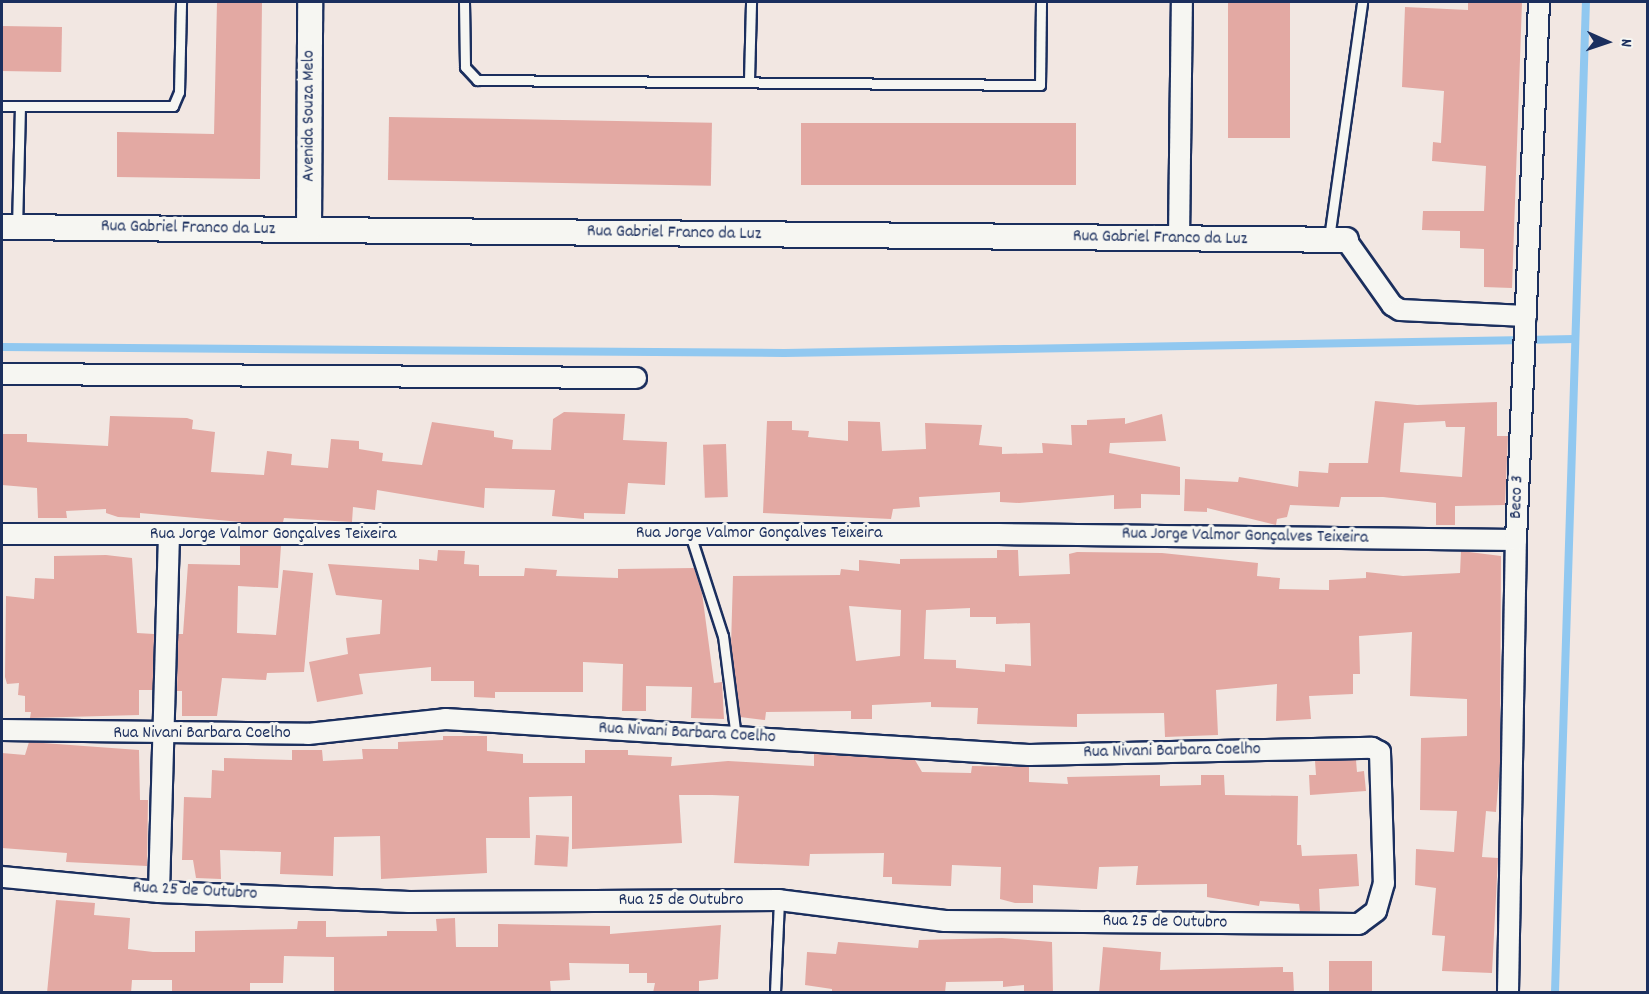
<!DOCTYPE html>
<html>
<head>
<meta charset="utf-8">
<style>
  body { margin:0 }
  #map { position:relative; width:1649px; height:994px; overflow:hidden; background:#f2e7e2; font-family:Dekko,sans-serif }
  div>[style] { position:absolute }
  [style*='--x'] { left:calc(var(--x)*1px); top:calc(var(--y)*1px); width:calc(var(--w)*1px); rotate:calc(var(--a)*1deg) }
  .stream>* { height:8px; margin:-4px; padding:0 4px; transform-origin:4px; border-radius:4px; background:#91c8f0 }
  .building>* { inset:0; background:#e3a9a3; transform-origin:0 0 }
  .roads { filter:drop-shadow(2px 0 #1b2f5e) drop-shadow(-2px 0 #1b2f5e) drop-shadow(0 2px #1b2f5e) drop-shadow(0 -2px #1b2f5e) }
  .service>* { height:9px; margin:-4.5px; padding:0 4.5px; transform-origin:4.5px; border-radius:4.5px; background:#f6f6f2 }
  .minor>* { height:20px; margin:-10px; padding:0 10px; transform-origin:10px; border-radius:10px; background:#f6f6f2 }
  .tertiary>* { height:24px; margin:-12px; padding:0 12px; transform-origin:12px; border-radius:12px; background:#f6f6f2 }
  span { translate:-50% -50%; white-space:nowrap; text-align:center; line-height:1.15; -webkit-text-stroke:6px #f6f6f2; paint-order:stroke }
  .street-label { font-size:18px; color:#1b2f5e }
  .frame { position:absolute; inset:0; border:3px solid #1b2f5e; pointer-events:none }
  .north { position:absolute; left:1577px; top:12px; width:60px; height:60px; -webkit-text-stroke:4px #f6f6f2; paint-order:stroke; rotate:93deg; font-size:16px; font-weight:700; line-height:24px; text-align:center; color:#1b2f5e }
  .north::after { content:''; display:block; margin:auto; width:21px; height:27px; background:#1b2f5e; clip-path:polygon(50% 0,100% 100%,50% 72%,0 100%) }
</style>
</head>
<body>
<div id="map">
  <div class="stream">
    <div style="--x:2;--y:347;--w:782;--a:0.44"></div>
    <div style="--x:784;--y:353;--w:791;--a:-1.01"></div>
    <div style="--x:1555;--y:992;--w:990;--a:-88.21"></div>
  </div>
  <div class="building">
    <div style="clip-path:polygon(217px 2px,262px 2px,260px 179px,117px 177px,117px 132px,214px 134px)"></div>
    <div style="left:1228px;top:2px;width:62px;height:136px"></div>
    <div style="clip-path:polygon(1468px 2px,1522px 2px,1512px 288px,1484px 287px,1484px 249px,1460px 248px,1460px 231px,1422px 230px,1423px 211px,1484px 211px,1486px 166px,1432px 161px,1433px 142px,1441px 143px,1444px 91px,1402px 87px,1405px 7px,1468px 10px)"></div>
    <div style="left:2px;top:26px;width:60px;height:45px;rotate:1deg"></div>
    <div style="left:389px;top:117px;width:323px;height:63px;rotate:1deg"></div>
    <div style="left:801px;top:123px;width:275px;height:62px"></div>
    <div style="clip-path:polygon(evenodd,1375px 401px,1417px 405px,1497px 402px,1497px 436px,1508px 436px,1505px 505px,1455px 506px,1455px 525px,1436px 525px,1436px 503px,1383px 497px,1341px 497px,1339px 507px,1290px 505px,1287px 517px,1277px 519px,1276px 525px,1207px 508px,1207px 512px,1184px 511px,1185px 479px,1238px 482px,1239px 477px,1298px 487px,1299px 471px,1328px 473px,1329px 463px,1368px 463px,1375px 401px,1445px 421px,1446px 427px,1465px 427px,1462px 477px,1400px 472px,1404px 423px,1445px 421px)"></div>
    <div style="clip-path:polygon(564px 412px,625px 414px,623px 440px,667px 442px,665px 485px,628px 483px,625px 514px,584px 513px,584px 519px,552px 516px,555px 490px,485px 488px,484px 508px,377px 490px,375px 510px,353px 507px,352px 522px,284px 518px,283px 522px,241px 522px,140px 513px,140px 518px,118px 517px,106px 513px,106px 509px,66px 511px,67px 518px,38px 518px,37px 488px,2px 485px,2px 434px,27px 434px,27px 442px,108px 446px,110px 416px,187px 418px,193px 420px,192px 429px,215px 432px,211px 472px,264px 475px,267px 451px,292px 454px,291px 465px,328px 468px,331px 439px,359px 441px,359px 449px,383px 453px,382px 461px,422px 465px,432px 422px,494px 431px,494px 437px,513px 440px,512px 449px,551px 450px,553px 419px)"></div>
    <div style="clip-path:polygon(1162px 414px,1166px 441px,1110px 443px,1109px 453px,1180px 467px,1180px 495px,1141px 494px,1141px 508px,1114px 509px,1114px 495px,1019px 503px,1000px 502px,1000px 492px,919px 497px,920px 507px,893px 509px,891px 519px,763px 513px,767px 421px,792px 421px,792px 430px,809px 431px,808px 437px,848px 441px,848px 421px,880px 422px,882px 451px,926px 449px,925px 423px,982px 425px,979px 445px,1002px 447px,1002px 454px,1043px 453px,1042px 443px,1072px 445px,1071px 425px,1087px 425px,1087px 420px,1125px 418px,1125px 424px)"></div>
    <div style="left:726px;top:444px;width:53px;height:23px;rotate:88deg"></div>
    <div style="clip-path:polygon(240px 546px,281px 546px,278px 588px,238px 586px,237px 633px,276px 635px,283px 570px,313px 573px,304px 672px,267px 673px,266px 680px,222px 678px,217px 716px,182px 716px,182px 691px,177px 691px,178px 634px,183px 634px,188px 564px,240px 565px)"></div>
    <div style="clip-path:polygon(438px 550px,465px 551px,464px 564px,479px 565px,479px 576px,524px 576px,525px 568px,557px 570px,556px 576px,618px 578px,618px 569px,694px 568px,702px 593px,714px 683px,722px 682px,724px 719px,691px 718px,692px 687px,646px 686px,646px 711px,622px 711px,623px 664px,583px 662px,583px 692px,495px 692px,495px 698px,474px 697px,474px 681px,431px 681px,431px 667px,359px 674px,363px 694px,317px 702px,309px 662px,348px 654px,346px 638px,380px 634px,382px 600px,336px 595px,328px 564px,419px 570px,419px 559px,437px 561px)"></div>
    <div style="clip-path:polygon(evenodd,997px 550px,1018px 550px,1019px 576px,1070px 574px,1069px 554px,1077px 552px,1162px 553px,1258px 563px,1257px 576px,1280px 578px,1279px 589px,1329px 590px,1329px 580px,1366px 578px,1366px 572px,1403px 576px,1460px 573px,1461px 551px,1501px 556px,1500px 764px,1496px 812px,1486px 811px,1482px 857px,1498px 858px,1492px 973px,1442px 971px,1445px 936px,1432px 935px,1436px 888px,1415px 885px,1416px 849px,1454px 852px,1457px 811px,1420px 810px,1421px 738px,1467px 736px,1467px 699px,1410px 696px,1412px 632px,1359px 636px,1360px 674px,1353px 674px,1353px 694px,1309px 696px,1311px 719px,1276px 721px,1277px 684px,1216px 690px,1218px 735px,1165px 737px,1164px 713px,1077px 714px,1077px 727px,977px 724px,978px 708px,931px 707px,931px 702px,872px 705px,872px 719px,851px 719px,851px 711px,766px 712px,765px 720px,740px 717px,731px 646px,733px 576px,840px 575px,841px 569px,859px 571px,859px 560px,900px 564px,900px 559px,997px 558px,997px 550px,849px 606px,901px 610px,900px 656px,856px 661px,849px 606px,997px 550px,970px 608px,970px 617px,996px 617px,996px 624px,1030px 623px,1031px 666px,1005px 664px,1005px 672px,956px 668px,956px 660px,924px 659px,926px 610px,970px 608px)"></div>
    <div style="clip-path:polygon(106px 555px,132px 558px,137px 633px,154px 634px,153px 690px,139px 690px,139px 715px,30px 718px,31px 712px,25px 712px,25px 696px,18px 695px,19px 683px,7px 684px,5px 677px,6px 596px,34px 599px,35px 578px,54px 579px,54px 556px)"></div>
    <div style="clip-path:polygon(443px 736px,487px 736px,487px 751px,523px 754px,523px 763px,585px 763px,585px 750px,628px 750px,628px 755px,672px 757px,671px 766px,728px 761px,814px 766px,814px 754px,915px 760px,922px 772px,971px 773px,972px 766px,1029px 767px,1029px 782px,1068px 784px,1067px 777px,1160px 775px,1160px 786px,1201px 785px,1201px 775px,1224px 775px,1225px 795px,1298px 796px,1297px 845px,1301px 845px,1302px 856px,1357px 854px,1359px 886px,1319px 889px,1320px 911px,1300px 912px,1299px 904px,1260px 901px,1259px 906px,1207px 897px,1207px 884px,1136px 885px,1138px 866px,1099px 867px,1097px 889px,1033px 885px,1033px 903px,1015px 903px,1000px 899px,1001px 867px,952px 865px,951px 886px,920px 885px,892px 884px,892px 877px,883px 877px,884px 853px,810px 854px,809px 866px,734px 863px,739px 796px,712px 795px,679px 795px,682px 843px,572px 849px,572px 796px,529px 797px,530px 838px,486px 838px,487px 873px,381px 879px,380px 836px,334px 837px,333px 876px,280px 874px,281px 852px,220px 850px,221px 879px,196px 878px,193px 860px,182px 860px,184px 797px,211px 798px,212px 770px,224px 771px,224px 758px,292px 760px,292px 750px,322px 750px,323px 761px,363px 759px,362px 749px,398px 749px,398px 742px,443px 740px)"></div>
    <div style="clip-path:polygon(29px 742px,139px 750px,140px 800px,148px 800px,147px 866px,66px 862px,67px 853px,2px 848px,2px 753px,25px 755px)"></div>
    <div style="clip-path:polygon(1356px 760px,1357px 772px,1364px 771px,1366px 791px,1310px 795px,1309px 775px,1316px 775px,1315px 761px)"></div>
    <div style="left:536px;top:835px;width:33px;height:30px;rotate:3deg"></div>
    <div style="clip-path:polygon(56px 900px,95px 903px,94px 915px,130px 918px,128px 949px,153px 952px,195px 952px,195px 931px,297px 929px,298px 921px,326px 921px,326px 937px,387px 936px,387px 931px,437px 931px,436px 919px,455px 918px,456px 947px,498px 947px,498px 924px,610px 926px,610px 934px,721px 925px,718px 979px,699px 981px,699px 991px,653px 993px,655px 983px,647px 983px,647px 973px,629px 973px,629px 964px,569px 963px,570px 980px,550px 981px,551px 993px,334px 993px,334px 957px,284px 956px,283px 983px,250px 983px,250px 991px,172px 993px,172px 980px,132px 980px,131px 993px,47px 993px)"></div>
    <div style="clip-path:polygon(1002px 938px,1052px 942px,1053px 993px,1024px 991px,1024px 985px,1003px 987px,1003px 981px,946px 982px,945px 993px,832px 993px,832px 989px,805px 985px,807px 952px,836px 954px,838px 942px,918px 948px,919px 940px)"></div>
    <div style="clip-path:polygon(1103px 947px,1161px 952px,1160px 970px,1283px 967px,1283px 972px,1293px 972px,1294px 993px,1099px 993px)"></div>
    <div style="left:1329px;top:961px;width:43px;height:32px"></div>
  </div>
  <div class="roads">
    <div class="service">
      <div style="--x:464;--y:2;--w:65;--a:89.1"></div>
      <div style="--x:465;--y:67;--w:18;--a:47"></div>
      <div style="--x:477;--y:80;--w:563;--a:0.51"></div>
      <div style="--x:1040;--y:85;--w:83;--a:-89.3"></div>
      <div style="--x:749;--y:80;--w:78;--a:-88.5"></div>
      <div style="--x:2;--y:106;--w:18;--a:0"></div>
      <div style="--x:20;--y:106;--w:121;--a:91.4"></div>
      <div style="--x:20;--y:106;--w:153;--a:0"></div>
      <div style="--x:173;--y:106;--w:15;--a:-67"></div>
      <div style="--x:179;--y:92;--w:90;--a:-88.7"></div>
      <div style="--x:1329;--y:238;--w:238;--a:-82"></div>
      <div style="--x:690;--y:534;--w:107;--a:72.1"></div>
      <div style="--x:723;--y:636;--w:102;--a:82.7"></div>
      <div style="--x:775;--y:992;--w:92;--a:-87.5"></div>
    </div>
    <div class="minor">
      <div style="--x:1179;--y:239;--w:237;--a:-89.3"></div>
      <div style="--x:1346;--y:240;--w:80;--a:54.7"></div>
      <div style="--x:1392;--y:305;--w:9;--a:32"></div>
      <div style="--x:1400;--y:310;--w:126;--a:2.7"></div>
      <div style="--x:2;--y:374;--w:634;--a:0.36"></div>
      <div style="--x:2;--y:534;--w:996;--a:0"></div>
      <div style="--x:998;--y:534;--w:518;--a:0.66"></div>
      <div style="--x:2;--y:730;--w:306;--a:0.7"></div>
      <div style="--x:308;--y:734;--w:138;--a:-6.2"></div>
      <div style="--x:445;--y:719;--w:585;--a:3.53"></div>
      <div style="--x:1029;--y:755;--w:343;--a:-1.2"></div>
      <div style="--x:1372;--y:748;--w:9;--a:27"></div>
      <div style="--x:1380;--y:752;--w:131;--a:88.3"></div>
      <div style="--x:1384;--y:883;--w:29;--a:106"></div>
      <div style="--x:1376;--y:911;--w:21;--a:143"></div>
      <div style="--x:1359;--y:924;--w:414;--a:-179.6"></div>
      <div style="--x:945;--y:921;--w:167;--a:-172.8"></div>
      <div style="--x:779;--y:900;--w:370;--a:179.7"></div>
      <div style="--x:409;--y:902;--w:250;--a:-177.7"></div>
      <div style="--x:159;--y:892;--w:158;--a:-174.5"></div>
      <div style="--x:159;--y:892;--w:357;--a:-88.4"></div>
      <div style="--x:1508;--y:992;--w:452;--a:-89"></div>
      <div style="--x:1516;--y:540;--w:538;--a:-87.55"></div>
    </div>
    <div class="tertiary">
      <div style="--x:2;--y:227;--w:1344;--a:0.55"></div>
      <div style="--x:309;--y:230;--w:228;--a:-89.7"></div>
    </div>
  </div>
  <div class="street-label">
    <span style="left:310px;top:116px;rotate:-90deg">Avenida Souza Melo</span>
    <span style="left:188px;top:229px;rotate:1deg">Rua Gabriel Franco da Luz</span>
    <span style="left:674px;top:234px;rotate:1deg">Rua Gabriel Franco da Luz</span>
    <span style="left:1160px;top:239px;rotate:1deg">Rua Gabriel Franco da Luz</span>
    <span style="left:1518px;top:497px;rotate:-88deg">Beco 3</span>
    <span style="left:759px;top:534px">Rua Jorge Valmor Gonçalves Teixeira</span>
    <span style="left:273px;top:535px">Rua Jorge Valmor Gonçalves Teixeira</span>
    <span style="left:1245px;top:537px;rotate:1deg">Rua Jorge Valmor Gonçalves Teixeira</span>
    <span style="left:202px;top:734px">Rua Nivani Barbara Coelho</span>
    <span style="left:687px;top:734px;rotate:3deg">Rua Nivani Barbara Coelho</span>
    <span style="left:1172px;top:752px;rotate:-1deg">Rua Nivani Barbara Coelho</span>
    <span style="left:195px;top:892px;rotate:3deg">Rua 25 de Outubro</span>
    <span style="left:681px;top:901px">Rua 25 de Outubro</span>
    <span style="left:1165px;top:923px;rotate:1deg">Rua 25 de Outubro</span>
  </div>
  <div class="frame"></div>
  <div class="north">N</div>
</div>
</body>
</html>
